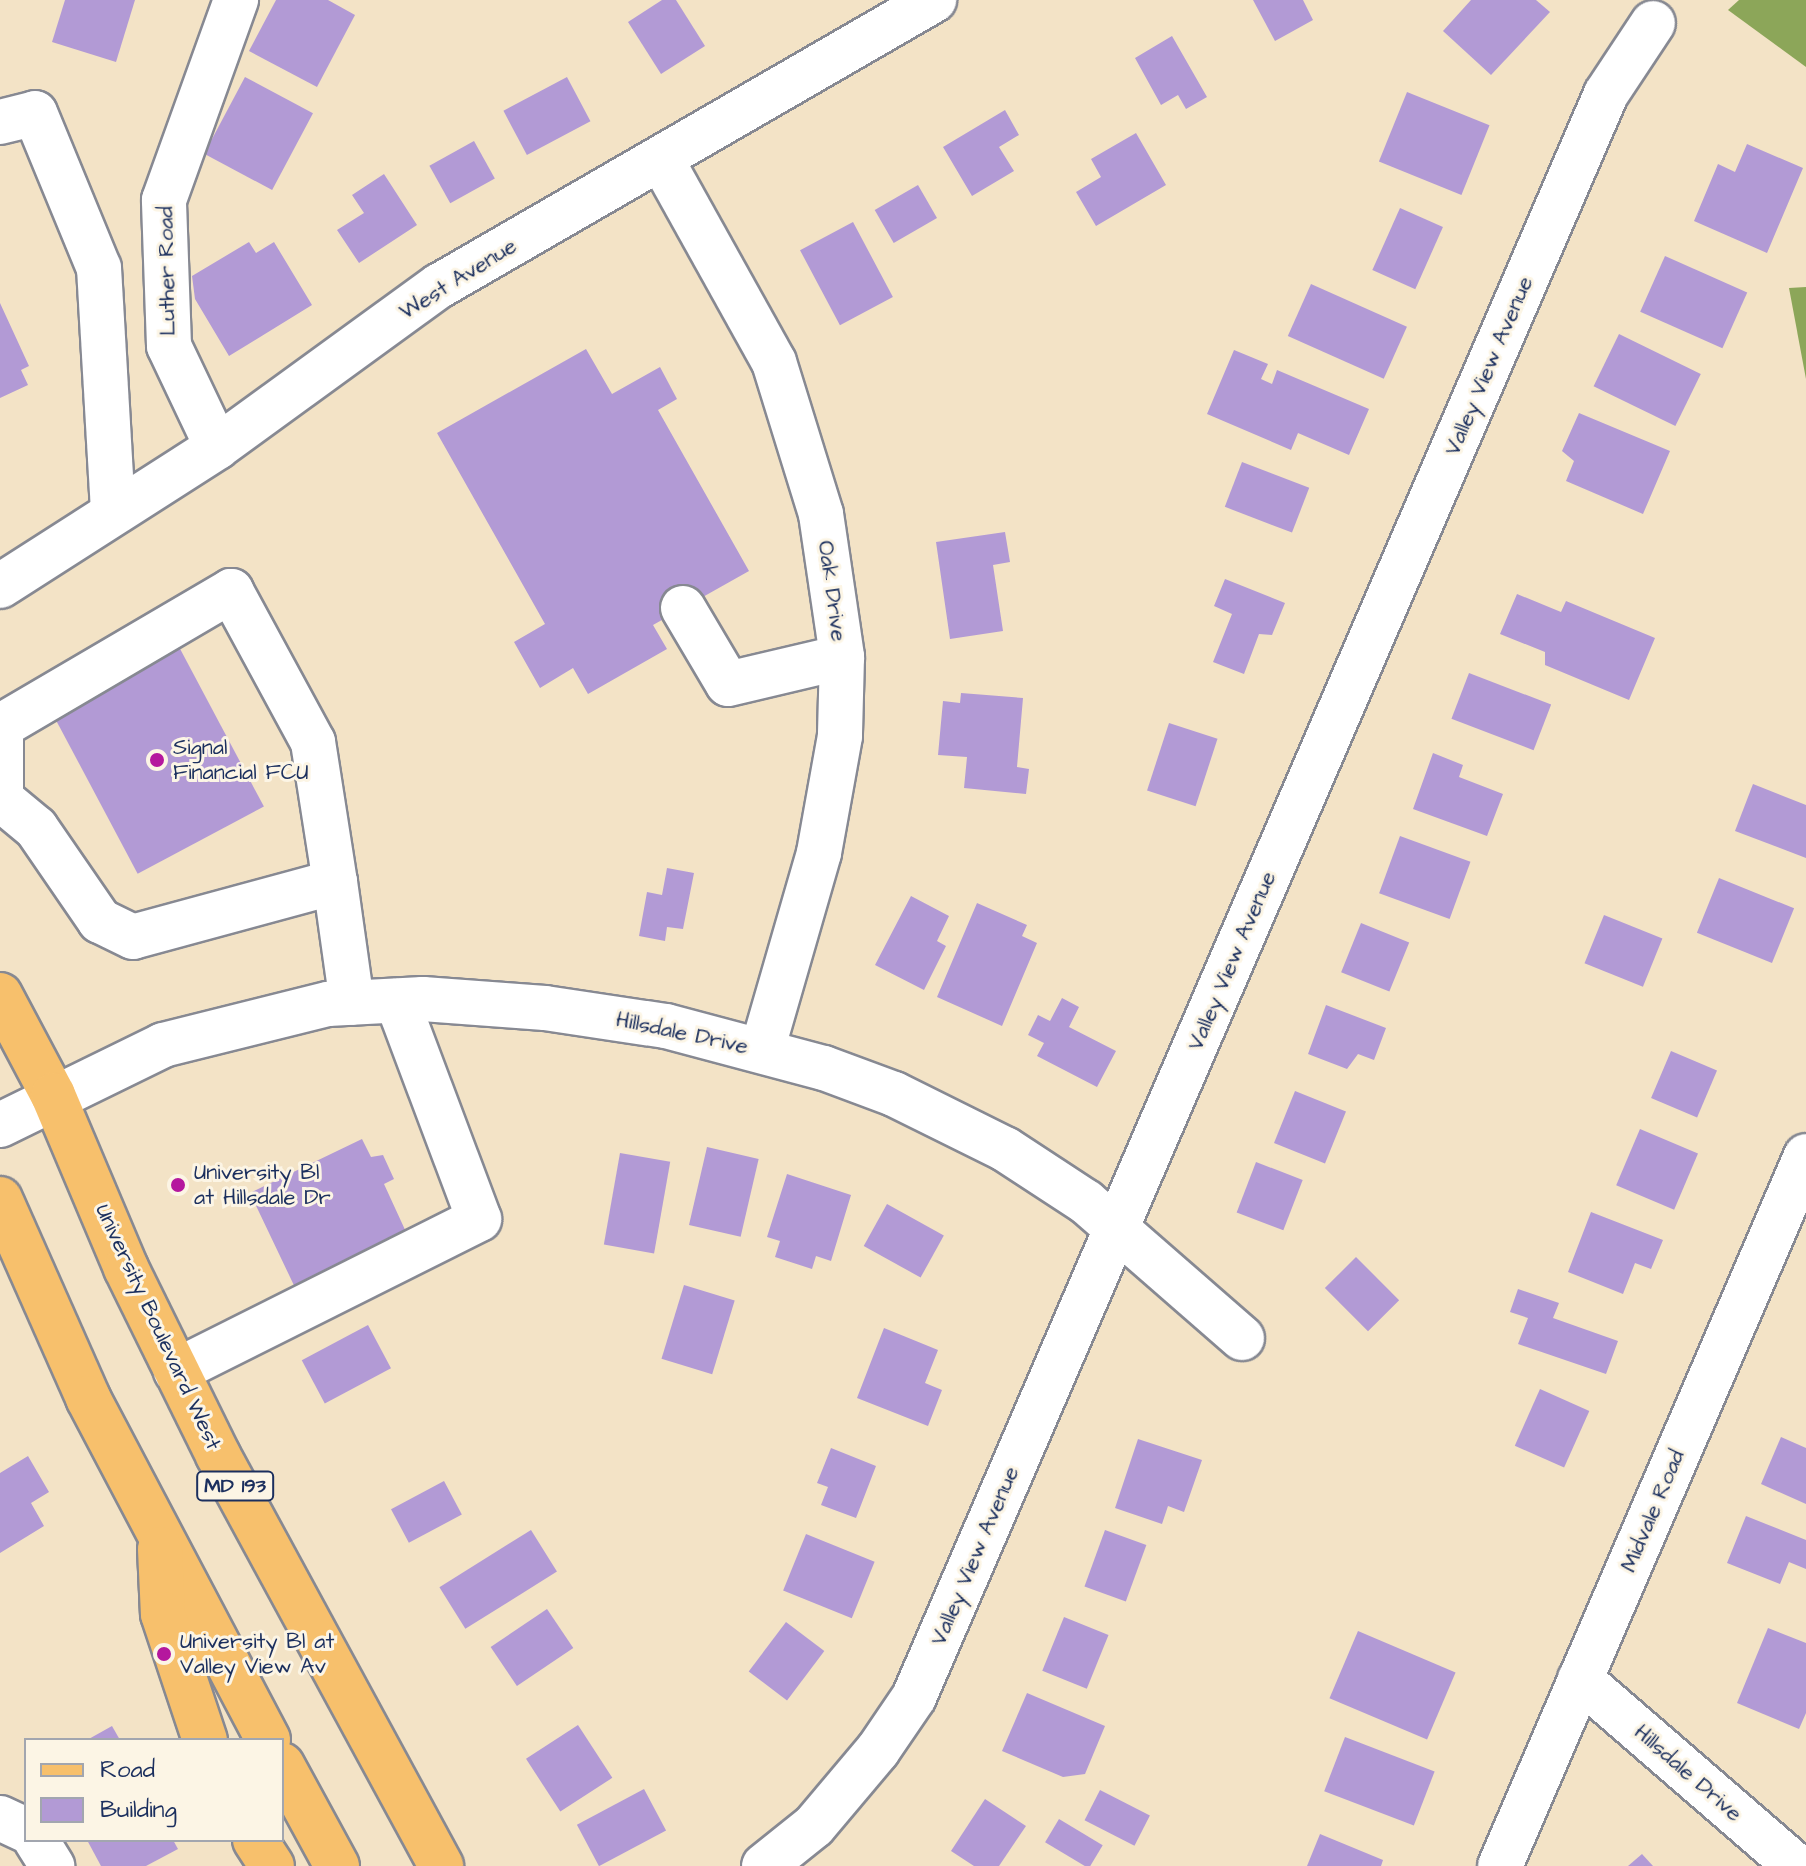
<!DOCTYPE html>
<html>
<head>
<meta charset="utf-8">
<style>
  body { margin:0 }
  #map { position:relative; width:1806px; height:1866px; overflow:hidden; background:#f3e3c6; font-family:"Architects Daughter",sans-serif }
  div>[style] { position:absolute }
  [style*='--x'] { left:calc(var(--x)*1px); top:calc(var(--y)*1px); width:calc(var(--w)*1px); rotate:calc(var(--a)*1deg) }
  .forest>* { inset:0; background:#8ca659 }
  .building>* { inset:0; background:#b29ad5; transform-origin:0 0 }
  .roads { filter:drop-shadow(2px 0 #878992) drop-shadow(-2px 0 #878992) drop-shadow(0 2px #878992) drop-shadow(0 -2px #878992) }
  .minor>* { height:44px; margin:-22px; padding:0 22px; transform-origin:22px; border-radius:22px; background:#fff }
  .major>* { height:44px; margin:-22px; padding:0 22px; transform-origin:22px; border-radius:22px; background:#f7c06c }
  .dots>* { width:22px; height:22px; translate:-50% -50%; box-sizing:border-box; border:4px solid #fcf5e5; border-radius:50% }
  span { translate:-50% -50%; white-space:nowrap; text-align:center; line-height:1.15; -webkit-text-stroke:6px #fcf5e5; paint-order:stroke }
  .shield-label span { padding:2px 6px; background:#fcf5e5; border:2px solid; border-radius:6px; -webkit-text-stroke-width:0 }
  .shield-label { font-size:20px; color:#1b2f5e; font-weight:700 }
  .street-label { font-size:22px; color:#1b2f5e }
  .poi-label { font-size:22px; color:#1b2f5e }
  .left { translate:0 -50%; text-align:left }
  .legend { position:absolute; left:24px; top:1738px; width:260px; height:104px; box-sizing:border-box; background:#fcf5e5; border:2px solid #a2a6af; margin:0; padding:10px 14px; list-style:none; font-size:24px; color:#1b2f5e }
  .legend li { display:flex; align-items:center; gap:16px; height:40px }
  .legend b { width:40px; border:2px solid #a2a6af }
</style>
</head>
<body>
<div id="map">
  <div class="forest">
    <div style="clip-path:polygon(1739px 0,1806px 0,1806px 67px,1728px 10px)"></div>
    <div style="clip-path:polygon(1806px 287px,1806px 379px,1789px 288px)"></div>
  </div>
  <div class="building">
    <div style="clip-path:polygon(65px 0,135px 0,116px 62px,52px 42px)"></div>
    <div style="clip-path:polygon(276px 0,328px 0,355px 15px,317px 87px,249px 51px)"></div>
    <div style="clip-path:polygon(662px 0,676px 0,705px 46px,661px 74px,628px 22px)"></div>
    <div style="clip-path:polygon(1253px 0,1303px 0,1313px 20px,1275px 41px)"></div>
    <div style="clip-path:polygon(1471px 0,1536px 0,1550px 12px,1491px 75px,1443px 31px)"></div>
    <div style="clip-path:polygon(1172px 36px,1207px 97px,1186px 109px,1178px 95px,1161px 105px,1135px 58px)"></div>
    <div style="left:245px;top:77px;width:77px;height:87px;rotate:28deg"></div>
    <div style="left:567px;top:77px;width:50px;height:72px;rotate:62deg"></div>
    <div style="left:1407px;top:92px;width:89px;height:75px;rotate:22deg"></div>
    <div style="clip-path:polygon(1005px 110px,1019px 135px,999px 147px,1014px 171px,972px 196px,943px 147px)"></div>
    <div style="clip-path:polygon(1136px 133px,1166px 185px,1096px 226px,1076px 192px,1101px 177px,1091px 159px)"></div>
    <div style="left:474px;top:141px;width:43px;height:51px;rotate:61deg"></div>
    <div style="clip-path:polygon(1747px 144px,1803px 168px,1767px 253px,1694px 221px,1718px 164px,1735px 172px)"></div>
    <div style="clip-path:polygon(384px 174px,417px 225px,359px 263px,337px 230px,364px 213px,352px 195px)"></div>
    <div style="left:918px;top:185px;width:38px;height:50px;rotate:60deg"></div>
    <div style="left:1400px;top:208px;width:47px;height:68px;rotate:24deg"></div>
    <div style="left:853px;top:222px;width:85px;height:60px;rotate:62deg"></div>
    <div style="clip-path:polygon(249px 242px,256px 253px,274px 242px,312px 305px,229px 356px,195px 299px,192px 276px)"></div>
    <div style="left:1665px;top:256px;width:90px;height:61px;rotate:24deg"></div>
    <div style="left:1311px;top:284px;width:105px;height:57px;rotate:24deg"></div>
    <div style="clip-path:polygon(0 303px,29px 366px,21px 370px,28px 385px,0 398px)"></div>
    <div style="left:1619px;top:334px;width:91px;height:58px;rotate:26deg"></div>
    <div style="clip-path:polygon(586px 349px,612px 394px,660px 367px,677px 399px,658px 410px,749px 571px,653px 625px,667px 649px,588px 694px,573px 668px,540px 688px,514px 642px,545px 624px,437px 433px)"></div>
    <div style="clip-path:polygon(1234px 350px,1268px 364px,1261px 379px,1272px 384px,1277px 370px,1369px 409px,1349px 455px,1298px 433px,1291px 450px,1207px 414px)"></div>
    <div style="clip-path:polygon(1579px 413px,1670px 451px,1643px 514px,1566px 481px,1574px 461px,1562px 451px)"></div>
    <div style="left:1242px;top:462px;width:72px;height:48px;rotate:21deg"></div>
    <div style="clip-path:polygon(1005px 532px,1010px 562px,993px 565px,1003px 631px,950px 639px,936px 542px)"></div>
    <div style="clip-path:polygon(1225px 579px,1285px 603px,1272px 635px,1259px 634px,1244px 674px,1213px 662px,1232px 614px,1214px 606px)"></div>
    <div style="clip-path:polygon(1517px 594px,1561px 612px,1566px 601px,1655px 638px,1629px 700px,1545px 665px,1545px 652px,1500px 634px)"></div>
    <div style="left:178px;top:645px;width:183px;height:143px;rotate:62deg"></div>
    <div style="left:1469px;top:673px;width:88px;height:49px;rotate:21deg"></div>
    <div style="clip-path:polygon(961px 693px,1023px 698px,1017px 767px,1029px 769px,1026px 794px,964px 788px,967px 757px,938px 755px,943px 701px,960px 703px)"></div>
    <div style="left:1169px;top:723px;width:51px;height:71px;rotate:18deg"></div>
    <div style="clip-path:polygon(1433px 753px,1463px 765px,1459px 777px,1503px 794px,1487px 836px,1413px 809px)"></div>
    <div style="clip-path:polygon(1753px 784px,1806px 805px,1806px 858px,1735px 831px)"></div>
    <div style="left:1400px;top:836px;width:75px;height:61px;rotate:20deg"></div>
    <div style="clip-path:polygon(667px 868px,694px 873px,683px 929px,667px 927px,665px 941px,639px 936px,647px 892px,662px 895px)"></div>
    <div style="left:1719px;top:878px;width:81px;height:59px;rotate:22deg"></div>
    <div style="clip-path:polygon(911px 896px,949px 916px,937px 941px,946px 946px,924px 990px,875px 965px)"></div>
    <div style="clip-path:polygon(977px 903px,1027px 925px,1022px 936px,1037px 943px,1002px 1026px,937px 997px)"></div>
    <div style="left:1604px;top:915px;width:63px;height:52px;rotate:22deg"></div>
    <div style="left:1361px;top:923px;width:52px;height:53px;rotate:22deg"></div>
    <div style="clip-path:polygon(1062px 998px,1079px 1007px,1069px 1027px,1116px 1051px,1097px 1087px,1037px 1056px,1044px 1043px,1028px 1035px,1038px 1015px,1050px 1021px)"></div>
    <div style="clip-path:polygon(1326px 1005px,1386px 1028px,1374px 1060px,1358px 1054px,1347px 1069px,1308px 1054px)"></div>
    <div style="left:1671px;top:1051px;width:50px;height:51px;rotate:23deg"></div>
    <div style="left:1295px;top:1091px;width:55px;height:56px;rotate:22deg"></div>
    <div style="left:1640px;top:1129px;width:63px;height:61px;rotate:23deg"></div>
    <div style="clip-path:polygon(362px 1139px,371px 1157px,383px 1155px,394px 1179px,384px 1184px,412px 1245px,300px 1298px,250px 1193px)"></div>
    <div style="left:707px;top:1147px;width:53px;height:80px;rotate:13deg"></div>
    <div style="left:620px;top:1153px;width:51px;height:93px;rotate:10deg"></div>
    <div style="left:1256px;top:1162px;width:50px;height:54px;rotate:21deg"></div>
    <div style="clip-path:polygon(787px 1174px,851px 1195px,831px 1261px,816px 1256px,812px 1269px,775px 1257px,780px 1241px,767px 1237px)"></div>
    <div style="left:887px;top:1204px;width:65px;height:48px;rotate:29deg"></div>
    <div style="clip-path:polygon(1591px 1212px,1663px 1240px,1651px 1269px,1635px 1263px,1623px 1294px,1568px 1272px)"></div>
    <div style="left:1356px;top:1257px;width:61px;height:44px;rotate:45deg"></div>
    <div style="left:684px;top:1285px;width:53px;height:77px;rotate:17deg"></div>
    <div style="clip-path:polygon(1518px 1289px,1559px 1303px,1553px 1318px,1618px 1341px,1606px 1374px,1518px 1344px,1528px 1318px,1510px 1312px)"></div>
    <div style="left:368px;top:1325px;width:49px;height:75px;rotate:62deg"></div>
    <div style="clip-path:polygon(884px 1328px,938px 1350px,925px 1383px,942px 1390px,928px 1426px,857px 1398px)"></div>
    <div style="left:1540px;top:1389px;width:54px;height:62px;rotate:24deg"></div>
    <div style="clip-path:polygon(1781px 1437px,1806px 1448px,1806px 1504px,1761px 1484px)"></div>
    <div style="clip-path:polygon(1138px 1439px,1202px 1460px,1184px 1512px,1168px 1506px,1162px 1524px,1115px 1508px)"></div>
    <div style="clip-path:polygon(831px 1448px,876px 1466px,856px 1518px,821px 1505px,828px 1487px,817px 1483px)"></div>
    <div style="clip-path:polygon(28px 1456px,49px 1492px,31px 1503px,44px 1526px,0 1553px,0 1473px)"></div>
    <div style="left:444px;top:1481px;width:38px;height:60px;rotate:62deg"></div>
    <div style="clip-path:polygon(1746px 1516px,1806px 1540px,1806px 1569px,1789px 1562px,1780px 1584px,1727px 1563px)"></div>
    <div style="left:531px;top:1530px;width:49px;height:108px;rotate:58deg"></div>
    <div style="left:1105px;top:1530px;width:44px;height:60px;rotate:20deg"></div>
    <div style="left:806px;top:1534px;width:74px;height:61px;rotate:22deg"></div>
    <div style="left:547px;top:1609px;width:47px;height:68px;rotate:56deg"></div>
    <div style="left:1064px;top:1617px;width:48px;height:58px;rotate:22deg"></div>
    <div style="left:786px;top:1622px;width:48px;height:62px;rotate:37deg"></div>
    <div style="clip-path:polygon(1768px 1628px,1806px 1643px,1806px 1713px,1799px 1729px,1737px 1703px)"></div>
    <div style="left:1358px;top:1631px;width:106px;height:73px;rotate:23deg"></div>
    <div style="clip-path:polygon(1027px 1693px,1105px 1726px,1085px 1774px,1063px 1777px,1002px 1751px)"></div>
    <div style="left:578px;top:1725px;width:63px;height:62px;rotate:57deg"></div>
    <div style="clip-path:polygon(112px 1726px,120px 1740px,87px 1740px)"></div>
    <div style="left:1345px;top:1737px;width:96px;height:58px;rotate:21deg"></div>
    <div style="left:644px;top:1789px;width:47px;height:76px;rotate:62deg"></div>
    <div style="left:1100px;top:1790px;width:56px;height:34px;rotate:27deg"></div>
    <div style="clip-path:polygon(985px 1799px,1026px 1826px,999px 1866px,974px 1866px,951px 1851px)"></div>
    <div style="left:1059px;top:1819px;width:51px;height:27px;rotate:31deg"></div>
    <div style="clip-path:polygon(1320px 1834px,1383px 1860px,1381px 1866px,1307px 1866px)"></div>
    <div style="clip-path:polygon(87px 1840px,173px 1840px,178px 1849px,146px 1866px,101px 1866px)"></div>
    <div style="clip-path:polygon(1642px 1854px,1653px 1866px,1628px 1866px)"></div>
  </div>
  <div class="roads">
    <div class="minor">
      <div style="--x:0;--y:122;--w:36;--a:-14"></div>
      <div style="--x:35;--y:113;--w:168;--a:67.6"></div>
      <div style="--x:99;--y:268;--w:245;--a:86.7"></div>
      <div style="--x:661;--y:159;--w:232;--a:60.9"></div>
      <div style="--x:774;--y:362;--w:159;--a:72.8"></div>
      <div style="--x:821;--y:514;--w:145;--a:81.6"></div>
      <div style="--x:842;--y:657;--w:79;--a:91.5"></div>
      <div style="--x:840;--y:736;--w:119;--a:100.2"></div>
      <div style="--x:819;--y:853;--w:205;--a:106.1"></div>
      <div style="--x:217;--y:447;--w:112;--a:-115.4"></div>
      <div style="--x:169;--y:346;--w:146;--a:-92"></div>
      <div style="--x:164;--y:200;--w:213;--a:-70.2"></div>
      <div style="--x:0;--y:586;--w:258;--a:-32.6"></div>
      <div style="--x:217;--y:447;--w:274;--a:-36"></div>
      <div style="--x:439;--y:286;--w:572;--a:-30.02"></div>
      <div style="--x:683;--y:608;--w:88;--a:59.4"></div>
      <div style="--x:728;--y:684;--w:117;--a:-13.3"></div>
      <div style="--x:335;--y:882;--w:209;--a:164.8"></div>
      <div style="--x:133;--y:937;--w:37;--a:-154"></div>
      <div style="--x:100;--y:921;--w:113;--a:-124.5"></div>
      <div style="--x:36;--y:828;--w:45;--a:-140.4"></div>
      <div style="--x:1;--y:799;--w:73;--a:-90"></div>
      <div style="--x:1;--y:726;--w:267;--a:-30.4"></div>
      <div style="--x:231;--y:591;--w:172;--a:61.5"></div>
      <div style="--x:313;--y:742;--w:142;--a:81.1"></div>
      <div style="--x:335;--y:882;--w:122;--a:82"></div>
      <div style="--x:0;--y:1125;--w:182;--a:-26.1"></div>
      <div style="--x:163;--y:1045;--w:170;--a:-14"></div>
      <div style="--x:328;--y:1004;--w:95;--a:-3"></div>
      <div style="--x:423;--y:999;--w:122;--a:4.2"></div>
      <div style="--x:545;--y:1008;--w:122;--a:8.5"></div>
      <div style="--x:666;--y:1026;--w:163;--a:14.9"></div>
      <div style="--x:824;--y:1068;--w:75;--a:20.4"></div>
      <div style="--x:894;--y:1094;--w:124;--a:26.4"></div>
      <div style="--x:1005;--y:1149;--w:97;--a:33.2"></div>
      <div style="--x:1086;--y:1202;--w:207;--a:41.1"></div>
      <div style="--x:176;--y:1371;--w:339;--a:-26.6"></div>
      <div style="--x:479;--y:1219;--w:233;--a:-110.6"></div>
      <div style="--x:1580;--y:1679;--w:286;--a:40.9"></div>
      <div style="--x:0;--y:1818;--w:29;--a:25"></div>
      <div style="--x:36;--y:1840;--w:31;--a:58"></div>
      <div style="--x:764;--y:1866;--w:64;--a:-38.7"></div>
      <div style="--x:814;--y:1826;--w:99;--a:-49.9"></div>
      <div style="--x:878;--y:1750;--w:64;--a:-55.8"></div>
      <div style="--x:914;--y:1697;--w:1746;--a:-66.65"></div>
      <div style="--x:1606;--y:94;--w:85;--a:-56.5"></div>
      <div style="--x:1500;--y:1866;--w:773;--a:-66.68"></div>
    </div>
    <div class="major">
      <div style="--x:0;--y:995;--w:113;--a:62.1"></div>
      <div style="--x:53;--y:1095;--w:188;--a:67.1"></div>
      <div style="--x:126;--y:1268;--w:208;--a:63.8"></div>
      <div style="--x:218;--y:1455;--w:468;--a:61.5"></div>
      <div style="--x:0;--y:1199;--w:218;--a:66.1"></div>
      <div style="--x:88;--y:1398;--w:386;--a:62.2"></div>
      <div style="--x:160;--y:1549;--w:65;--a:87.4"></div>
      <div style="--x:163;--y:1614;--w:133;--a:71.6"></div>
      <div style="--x:282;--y:1765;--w:115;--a:61.4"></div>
      <div style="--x:255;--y:1840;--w:31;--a:57"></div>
    </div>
  </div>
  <div class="dots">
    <div style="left:157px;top:760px;background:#b5179e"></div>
    <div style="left:178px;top:1185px;background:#b5179e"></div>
    <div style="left:164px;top:1654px;background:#b5179e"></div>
  </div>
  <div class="shield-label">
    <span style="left:235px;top:1486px">MD 193</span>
  </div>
  <div class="street-label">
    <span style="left:167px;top:271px;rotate:-91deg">Luther Road</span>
    <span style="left:458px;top:279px;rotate:-32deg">West Avenue</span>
    <span style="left:1489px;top:366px;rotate:-67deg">Valley View Avenue</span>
    <span style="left:832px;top:591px;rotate:82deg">Oak Drive</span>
    <span style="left:1232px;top:961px;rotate:-67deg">Valley View Avenue</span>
    <span style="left:682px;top:1033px;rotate:12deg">Hillsdale Drive</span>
    <span style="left:158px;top:1327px;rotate:65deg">University Boulevard West</span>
    <span style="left:1653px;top:1511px;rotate:-67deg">Midvale Road</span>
    <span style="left:975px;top:1556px;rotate:-67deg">Valley View Avenue</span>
    <span style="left:1688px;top:1773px;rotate:41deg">Hillsdale Drive</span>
  </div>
  <div class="poi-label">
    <span class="left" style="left:173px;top:760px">Signal<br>Financial FCU</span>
    <span class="left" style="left:194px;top:1185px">University Bl<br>at Hillsdale Dr</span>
    <span class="left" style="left:180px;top:1654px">University Bl at<br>Valley View Av</span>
  </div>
  <ul class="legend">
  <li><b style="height:10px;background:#f7c06c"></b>Road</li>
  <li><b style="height:22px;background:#b29ad5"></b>Building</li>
  </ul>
</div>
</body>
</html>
